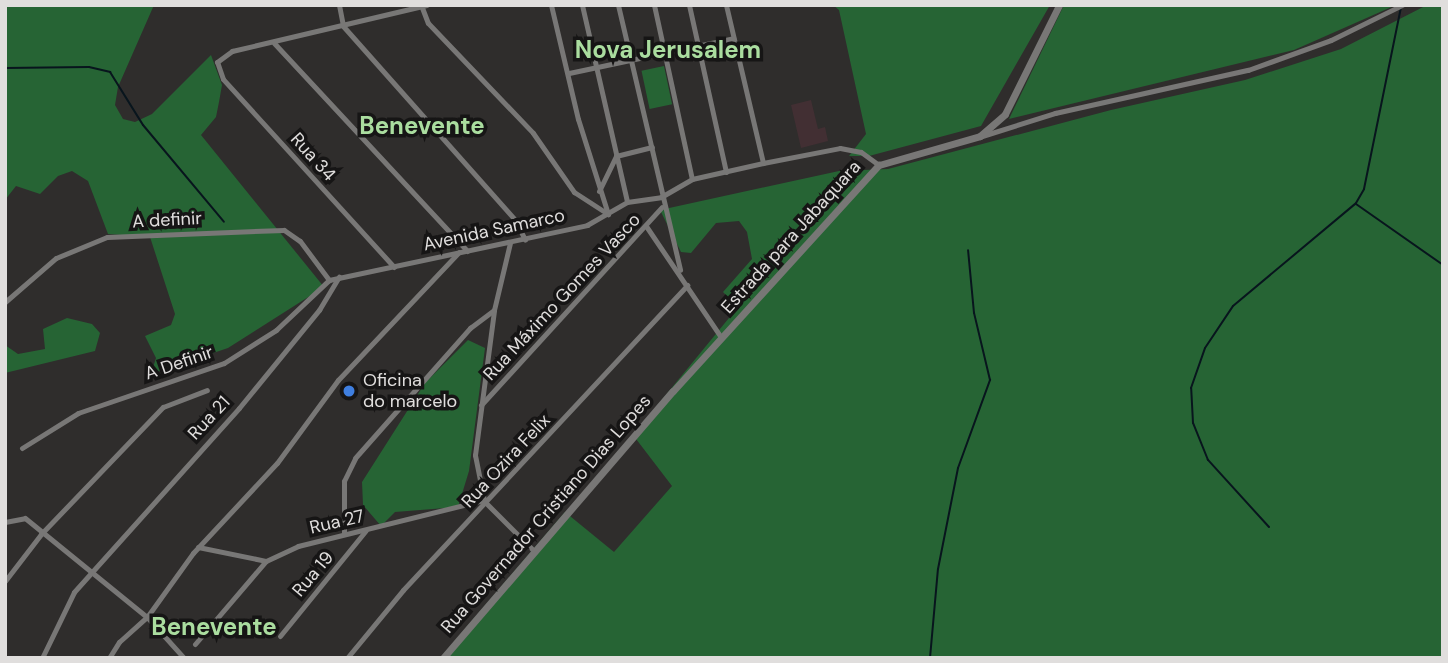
<!DOCTYPE html>
<html>
<head>
<meta charset="utf-8">
<style>
  body { margin:0 }
  #map { position:relative; width:1448px; height:663px; overflow:hidden; background:#2f2d2c; font-family:"DM Sans",sans-serif }
  div>[style] { position:absolute }
  [style*='--x'] { left:calc(var(--x)*1px); top:calc(var(--y)*1px); width:calc(var(--w)*1px); rotate:calc(var(--a)*1deg) }
  .education>* { inset:0; background:#422f33 }
  .green>* { inset:0; background:#266434; transform-origin:0 0 }
  .stream>* { height:2px; margin:-1px; padding:0 1px; transform-origin:1px; border-radius:1px; background:#08151d }
  .minor>* { height:5px; margin:-2.5px; padding:0 2.5px; transform-origin:2.5px; border-radius:2.5px; background:#787776 }
  .tertiary>* { height:7px; margin:-3.5px; padding:0 3.5px; transform-origin:3.5px; border-radius:3.5px; background:#787776 }
  .dots>* { width:19px; height:19px; translate:-50% -50%; box-sizing:border-box; border:4px solid #161515; border-radius:50% }
  span { translate:-50% -50%; white-space:nowrap; text-align:center; line-height:1.15; -webkit-text-stroke:7px #161515; paint-order:stroke }
  .street-label { font-size:18px; color:#e0dedd }
  .poi-label { font-size:18px; color:#e0dedd }
  .left { translate:0 -50%; text-align:left }
  .district-label { font-size:24px; color:#aadd9f; font-weight:700 }
  .frame { position:absolute; inset:0; border:7px solid #e0dedd; pointer-events:none }
</style>
</head>
<body>
<div id="map">
  <div class="education">
    <div style="clip-path:polygon(811px 100px,818px 129px,825px 127px,828px 141px,801px 148px,791px 105px)"></div>
  </div>
  <div class="green">
    <div style="clip-path:polygon(5px 5px,154px 5px,118px 87px,115px 105px,123px 119px,135px 122px,152px 114px,211px 55px,222px 85px,219px 102px,216px 117px,201px 135px,324px 287px,228px 348px,151px 374px,156px 358px,145px 336px,171px 325px,175px 314px,150px 237px,108px 234px,88px 181px,72px 171px,58px 176px,40px 194px,16px 186px,5px 200px)"></div>
    <div style="clip-path:polygon(833px 5px,1050px 5px,981px 126px,869px 156px,849px 156px,866px 134px,839px 10px)"></div>
    <div style="clip-path:polygon(1064px 5px,1396px 5px,1294px 50px,1009px 119px)"></div>
    <div style="clip-path:polygon(1427px 5px,1443px 5px,1443px 658px,440px 658px,565px 512px,614px 552px,672px 486px,633px 435px,738px 307px,723px 292px,752px 259px,747px 232px,739px 221px,716px 223px,691px 253px,681px 252px,660px 210px,839px 171px,888px 169px,1111px 110px,1245px 80px,1341px 49px)"></div>
    <div style="left:664px;top:66px;width:39px;height:23px;rotate:78deg"></div>
    <div style="clip-path:polygon(67px 318px,92px 324px,100px 333px,95px 351px,5px 373px,5px 345px,18px 354px,45px 349px,43px 329px)"></div>
    <div style="clip-path:polygon(468px 340px,485px 348px,469px 471px,458px 507px,395px 512px,381px 526px,363px 505px,362px 482px,425px 383px)"></div>
  </div>
  <div class="stream">
    <div style="--x:5;--y:68;--w:84;--a:-0.7"></div>
    <div style="--x:89;--y:67;--w:22;--a:13"></div>
    <div style="--x:110;--y:72;--w:62;--a:58.1"></div>
    <div style="--x:143;--y:125;--w:126;--a:50.1"></div>
    <div style="--x:1356;--y:204;--w:106;--a:35"></div>
    <div style="--x:1269;--y:527;--w:91;--a:-132.3"></div>
    <div style="--x:1208;--y:460;--w:40;--a:-112"></div>
    <div style="--x:1193;--y:423;--w:35;--a:-93"></div>
    <div style="--x:1191;--y:388;--w:42;--a:-70.7"></div>
    <div style="--x:1205;--y:348;--w:50;--a:-56.3"></div>
    <div style="--x:1233;--y:306;--w:160;--a:-39.9"></div>
    <div style="--x:1356;--y:203;--w:16;--a:-60"></div>
    <div style="--x:1364;--y:189;--w:186;--a:-78.5"></div>
    <div style="--x:930;--y:658;--w:89;--a:-84.9"></div>
    <div style="--x:938;--y:569;--w:103;--a:-78.8"></div>
    <div style="--x:958;--y:468;--w:94;--a:-70"></div>
    <div style="--x:990;--y:380;--w:69;--a:-103.4"></div>
    <div style="--x:974;--y:313;--w:63;--a:-95.4"></div>
  </div>
  <div class="minor">
    <div style="--x:339;--y:5;--w:21;--a:79"></div>
    <div style="--x:343;--y:26;--w:259;--a:48.4"></div>
    <div style="--x:515;--y:220;--w:22;--a:63"></div>
    <div style="--x:421;--y:5;--w:19;--a:69"></div>
    <div style="--x:428;--y:23;--w:152;--a:46.3"></div>
    <div style="--x:533;--y:133;--w:72;--a:55.2"></div>
    <div style="--x:574;--y:192;--w:40;--a:32.9"></div>
    <div style="--x:551;--y:5;--w:117;--a:76.7"></div>
    <div style="--x:578;--y:119;--w:100;--a:72.5"></div>
    <div style="--x:582;--y:5;--w:202;--a:77.1"></div>
    <div style="--x:618;--y:5;--w:272;--a:76.8"></div>
    <div style="--x:654;--y:5;--w:178;--a:77.7"></div>
    <div style="--x:689;--y:5;--w:171;--a:77.5"></div>
    <div style="--x:726;--y:5;--w:162;--a:76.8"></div>
    <div style="--x:274;--y:43;--w:284;--a:47.1"></div>
    <div style="--x:569;--y:73;--w:168;--a:-12"></div>
    <div style="--x:982;--y:136;--w:77;--a:-17.5"></div>
    <div style="--x:1055;--y:113;--w:198;--a:-12.6"></div>
    <div style="--x:1248;--y:70;--w:88;--a:-19.9"></div>
    <div style="--x:1331;--y:40;--w:79;--a:-26.2"></div>
    <div style="--x:599;--y:191;--w:39;--a:-64"></div>
    <div style="--x:616;--y:156;--w:37;--a:-14"></div>
    <div style="--x:646;--y:226;--w:134;--a:56"></div>
    <div style="--x:394;--y:267;--w:254;--a:-132.3"></div>
    <div style="--x:223;--y:79;--w:18;--a:-109"></div>
    <div style="--x:217;--y:62;--w:19;--a:-36"></div>
    <div style="--x:232;--y:51;--w:200;--a:-13.3"></div>
    <div style="--x:5;--y:302;--w:67;--a:-40.8"></div>
    <div style="--x:56;--y:258;--w:55;--a:-22.4"></div>
    <div style="--x:107;--y:237;--w:177;--a:-2.3"></div>
    <div style="--x:284;--y:230;--w:19;--a:35"></div>
    <div style="--x:300;--y:241;--w:49;--a:53.4"></div>
    <div style="--x:481;--y:405;--w:268;--a:-47.6"></div>
    <div style="--x:22;--y:448;--w:66;--a:-32"></div>
    <div style="--x:78;--y:413;--w:154;--a:-18.9"></div>
    <div style="--x:224;--y:363;--w:62;--a:-32.4"></div>
    <div style="--x:276;--y:330;--w:73;--a:-43.3"></div>
    <div style="--x:329;--y:280;--w:264;--a:-12"></div>
    <div style="--x:587;--y:225;--w:46;--a:-29.9"></div>
    <div style="--x:627;--y:202;--w:34;--a:-8"></div>
    <div style="--x:661;--y:197;--w:36;--a:-30"></div>
    <div style="--x:692;--y:179;--w:73;--a:-12.7"></div>
    <div style="--x:763;--y:163;--w:78;--a:-11"></div>
    <div style="--x:840;--y:148;--w:21;--a:11"></div>
    <div style="--x:861;--y:152;--w:22;--a:36"></div>
    <div style="--x:484;--y:500;--w:46;--a:-101.3"></div>
    <div style="--x:475;--y:455;--w:146;--a:-82.5"></div>
    <div style="--x:494;--y:310;--w:69;--a:-76.6"></div>
    <div style="--x:486;--y:503;--w:69;--a:45"></div>
    <div style="--x:5;--y:522;--w:20;--a:-11"></div>
    <div style="--x:25;--y:518;--w:157;--a:39.1"></div>
    <div style="--x:147;--y:617;--w:55;--a:47.9"></div>
    <div style="--x:344;--y:534;--w:53;--a:-90"></div>
    <div style="--x:344;--y:481;--w:25;--a:-64"></div>
    <div style="--x:355;--y:458;--w:174;--a:-48.5"></div>
    <div style="--x:470;--y:328;--w:30;--a:-37"></div>
    <div style="--x:198;--y:547;--w:69;--a:11.6"></div>
    <div style="--x:266;--y:561;--w:35;--a:-25"></div>
    <div style="--x:298;--y:546;--w:192;--a:-13.9"></div>
    <div style="--x:5;--y:581;--w:59;--a:-52.5"></div>
    <div style="--x:41;--y:534;--w:176;--a:-46.2"></div>
    <div style="--x:163;--y:407;--w:47;--a:-21.1"></div>
    <div style="--x:280;--y:636;--w:136;--a:-50.9"></div>
    <div style="--x:195;--y:644;--w:109;--a:-49.5"></div>
    <div style="--x:42;--y:658;--w:73;--a:-64.1"></div>
    <div style="--x:74;--y:592;--w:247;--a:-48.1"></div>
    <div style="--x:239;--y:408;--w:127;--a:-50.8"></div>
    <div style="--x:319;--y:310;--w:39;--a:-59"></div>
    <div style="--x:109;--y:658;--w:19;--a:-58"></div>
    <div style="--x:119;--y:642;--w:38;--a:-42"></div>
    <div style="--x:147;--y:617;--w:79;--a:-54.3"></div>
    <div style="--x:193;--y:553;--w:123;--a:-47"></div>
    <div style="--x:277;--y:463;--w:103;--a:-53.7"></div>
    <div style="--x:338;--y:380;--w:176;--a:-46.6"></div>
    <div style="--x:347;--y:658;--w:88;--a:-50.5"></div>
    <div style="--x:403;--y:590;--w:417;--a:-47"></div>
  </div>
  <div class="tertiary">
    <div style="--x:443;--y:658;--w:352;--a:-49.3"></div>
    <div style="--x:673;--y:391;--w:306;--a:-47.7"></div>
    <div style="--x:879;--y:165;--w:105;--a:-16"></div>
    <div style="--x:980;--y:136;--w:33;--a:-41"></div>
    <div style="--x:1005;--y:114;--w:122;--a:-63.6"></div>
  </div>
  <div class="dots">
    <div style="left:349px;top:391px;background:#3f7fe0"></div>
  </div>
  <div class="street-label">
    <span style="left:313px;top:157px;rotate:48deg">Rua 34</span>
    <span style="left:167px;top:220px;rotate:-3deg">A definir</span>
    <span style="left:494px;top:230px;rotate:-12deg">Avenida Samarco</span>
    <span style="left:791px;top:237px;rotate:-48deg">Estrada para Jabaquara</span>
    <span style="left:562px;top:297px;rotate:-47deg">Rua Máximo Gomes Vasco</span>
    <span style="left:179px;top:363px;rotate:-19deg">A Definir</span>
    <span style="left:209px;top:418px;rotate:-47deg">Rua 21</span>
    <span style="left:506px;top:461px;rotate:-47deg">Rua Ozira Felix</span>
    <span style="left:546px;top:514px;rotate:-49deg">Rua Governador Cristiano Dias Lopes</span>
    <span style="left:337px;top:522px;rotate:-13deg">Rua 27</span>
    <span style="left:313px;top:574px;rotate:-50deg">Rua 19</span>
  </div>
  <div class="poi-label">
    <span class="left" style="left:363px;top:391px">Oficina<br>do marcelo</span>
  </div>
  <div class="district-label">
    <span style="left:668px;top:50px">Nova Jerusalem</span>
    <span style="left:422px;top:126px">Benevente</span>
    <span style="left:214px;top:627px">Benevente</span>
  </div>
  <div class="frame"></div>
</div>
</body>
</html>
